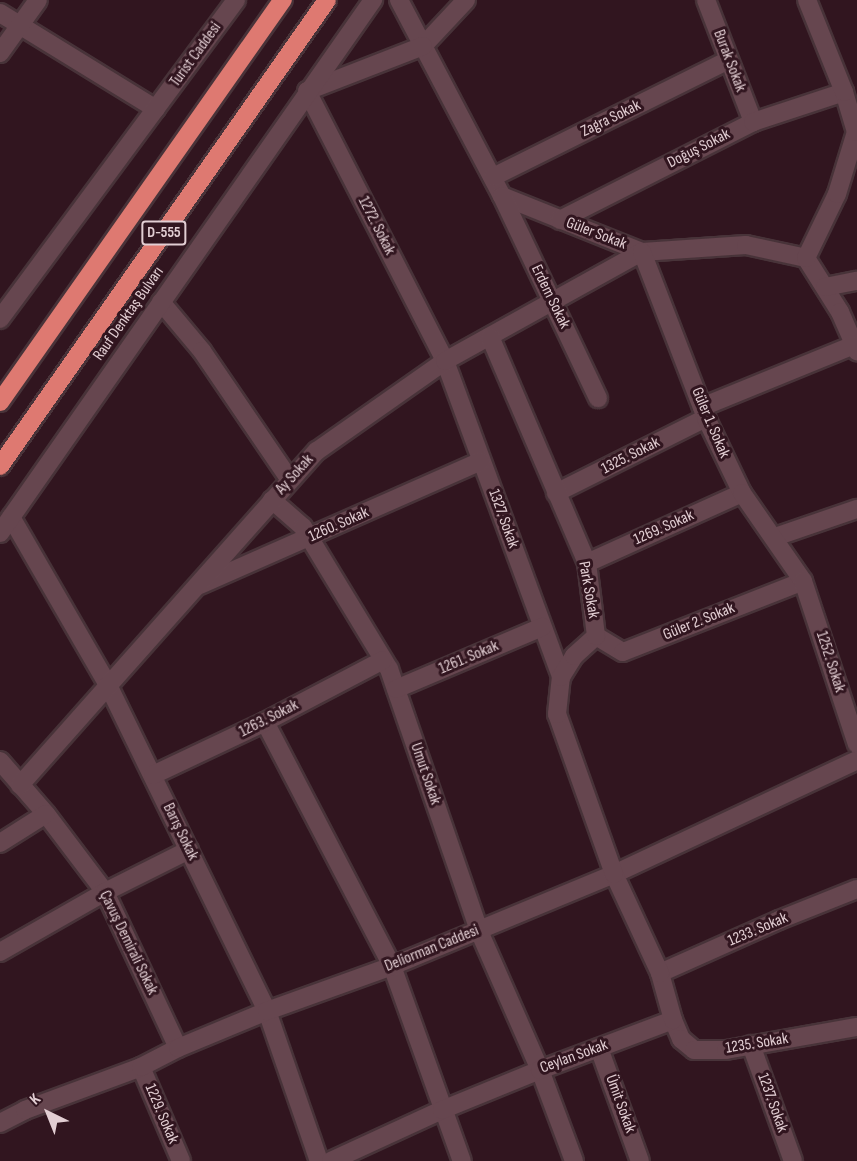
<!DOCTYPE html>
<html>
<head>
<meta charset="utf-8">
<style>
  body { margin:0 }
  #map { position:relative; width:857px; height:1161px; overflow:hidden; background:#31151f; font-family:"Sofia Sans Condensed",sans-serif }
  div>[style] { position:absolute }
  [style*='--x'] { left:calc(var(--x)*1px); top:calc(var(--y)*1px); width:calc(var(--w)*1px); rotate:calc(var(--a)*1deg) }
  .roads { filter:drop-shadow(2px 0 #483339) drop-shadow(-2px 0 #483339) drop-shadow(0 2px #483339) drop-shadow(0 -2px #483339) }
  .minor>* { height:18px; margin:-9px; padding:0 9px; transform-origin:9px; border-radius:9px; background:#66464f }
  .highway>* { height:18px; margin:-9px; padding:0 9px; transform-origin:9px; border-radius:9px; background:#de7971 }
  span { translate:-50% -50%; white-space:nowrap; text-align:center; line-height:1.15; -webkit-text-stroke:6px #31151f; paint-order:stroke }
  .shield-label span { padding:2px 4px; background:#31151f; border:2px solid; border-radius:4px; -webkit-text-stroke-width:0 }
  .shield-label { font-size:15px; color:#e2ced3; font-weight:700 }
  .street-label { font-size:16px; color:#e2ced3 }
  .north { position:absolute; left:18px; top:1083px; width:60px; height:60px; -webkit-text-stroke:4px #31151f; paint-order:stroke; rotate:317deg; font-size:16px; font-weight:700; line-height:24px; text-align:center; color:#e2ced3 }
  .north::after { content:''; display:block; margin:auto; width:21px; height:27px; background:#e2ced3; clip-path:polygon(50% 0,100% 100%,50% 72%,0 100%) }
</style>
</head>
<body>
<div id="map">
  <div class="roads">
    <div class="minor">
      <div style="--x:399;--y:0;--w:221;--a:62.3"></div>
      <div style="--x:502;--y:196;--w:151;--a:21.8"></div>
      <div style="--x:642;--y:252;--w:104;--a:-3.9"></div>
      <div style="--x:746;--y:245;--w:61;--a:12.2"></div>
      <div style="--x:806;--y:258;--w:64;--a:57.8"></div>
      <div style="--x:840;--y:312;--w:43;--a:66.4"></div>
      <div style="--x:466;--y:0;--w:63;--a:133.1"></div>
      <div style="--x:423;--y:46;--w:124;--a:158.8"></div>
      <div style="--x:307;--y:91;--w:303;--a:62.9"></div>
      <div style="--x:445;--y:361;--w:337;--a:69.8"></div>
      <div style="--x:706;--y:0;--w:131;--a:68.9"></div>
      <div style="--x:0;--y:13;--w:183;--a:31.6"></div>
      <div style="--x:0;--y:53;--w:65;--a:-54.4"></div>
      <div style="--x:493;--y:177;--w:263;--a:-26.4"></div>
      <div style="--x:502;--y:196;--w:224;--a:64.6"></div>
      <div style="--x:560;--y:220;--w:216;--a:-26.9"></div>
      <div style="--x:753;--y:122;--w:96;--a:-18.2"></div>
      <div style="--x:806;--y:258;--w:71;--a:-64.2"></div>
      <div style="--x:837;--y:194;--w:65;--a:-73"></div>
      <div style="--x:856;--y:132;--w:42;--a:-106.7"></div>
      <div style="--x:844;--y:92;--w:99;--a:-111.9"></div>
      <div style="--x:825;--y:287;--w:33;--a:-11"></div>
      <div style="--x:161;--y:302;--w:64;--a:50.1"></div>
      <div style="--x:202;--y:351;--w:156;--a:55.7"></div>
      <div style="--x:0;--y:319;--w:397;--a:-53.5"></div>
      <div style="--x:702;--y:407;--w:164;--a:-22.2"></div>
      <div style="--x:556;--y:493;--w:168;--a:-26.6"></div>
      <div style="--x:272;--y:500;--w:41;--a:41.1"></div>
      <div style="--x:303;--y:527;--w:166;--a:58.8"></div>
      <div style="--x:389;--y:669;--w:277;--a:71"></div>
      <div style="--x:479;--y:931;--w:152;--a:66.3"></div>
      <div style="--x:540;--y:1070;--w:97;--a:69.5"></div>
      <div style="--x:11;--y:517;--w:194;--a:60"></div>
      <div style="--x:108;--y:685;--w:363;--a:64"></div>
      <div style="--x:267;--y:1011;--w:159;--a:70.9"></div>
      <div style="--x:0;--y:533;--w:651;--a:-55.02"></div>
      <div style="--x:775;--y:537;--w:87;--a:-18.9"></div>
      <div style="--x:587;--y:563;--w:170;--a:-24.3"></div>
      <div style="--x:200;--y:585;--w:307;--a:-23.8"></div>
      <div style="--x:596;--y:636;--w:31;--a:31"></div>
      <div style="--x:623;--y:652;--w:193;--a:-21.5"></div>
      <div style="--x:396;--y:689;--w:159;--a:-23"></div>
      <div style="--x:265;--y:722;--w:275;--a:62.5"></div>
      <div style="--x:392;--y:966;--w:207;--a:70.3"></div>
      <div style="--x:0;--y:761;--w:70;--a:49"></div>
      <div style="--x:46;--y:814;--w:98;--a:52.9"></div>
      <div style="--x:105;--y:892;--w:172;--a:64.9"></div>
      <div style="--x:153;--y:775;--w:124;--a:-25.3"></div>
      <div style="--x:265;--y:722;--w:133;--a:-27.7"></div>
      <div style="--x:20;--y:785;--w:447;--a:-48.4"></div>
      <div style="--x:317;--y:451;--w:156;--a:-35.1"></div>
      <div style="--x:445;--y:361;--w:225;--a:-29"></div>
      <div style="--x:642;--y:252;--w:178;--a:68.9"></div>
      <div style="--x:706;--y:418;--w:83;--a:64.4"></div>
      <div style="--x:742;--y:493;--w:107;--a:55.3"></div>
      <div style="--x:803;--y:581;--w:172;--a:71.7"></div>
      <div style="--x:0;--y:843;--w:54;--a:-32.2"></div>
      <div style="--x:0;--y:952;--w:121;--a:-29.7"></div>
      <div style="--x:105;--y:892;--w:94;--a:-26.6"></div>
      <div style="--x:660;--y:973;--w:130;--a:-24"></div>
      <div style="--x:779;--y:920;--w:84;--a:-21.7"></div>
      <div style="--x:673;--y:1020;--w:21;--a:67"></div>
      <div style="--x:681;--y:1039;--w:17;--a:40"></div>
      <div style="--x:694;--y:1050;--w:32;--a:0"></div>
      <div style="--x:726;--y:1050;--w:133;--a:-10"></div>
      <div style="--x:751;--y:1045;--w:123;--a:70.1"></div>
      <div style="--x:599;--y:1048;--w:120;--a:70.1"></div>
      <div style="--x:141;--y:1067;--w:102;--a:66.9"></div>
      <div style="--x:0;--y:1123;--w:28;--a:-27"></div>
      <div style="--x:25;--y:1110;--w:124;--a:-20.3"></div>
      <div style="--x:141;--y:1067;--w:42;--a:-27.2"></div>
      <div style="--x:178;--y:1048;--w:96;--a:-22.6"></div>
      <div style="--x:267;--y:1011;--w:133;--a:-19.8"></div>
      <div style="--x:392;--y:966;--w:240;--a:-22.5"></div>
      <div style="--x:614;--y:874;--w:268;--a:-25.1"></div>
      <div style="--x:331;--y:1161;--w:122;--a:-24.7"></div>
      <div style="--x:442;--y:1110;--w:106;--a:-22.2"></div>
      <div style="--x:540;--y:1070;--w:142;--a:-20.6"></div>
      <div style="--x:673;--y:1020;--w:49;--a:-105.5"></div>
      <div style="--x:660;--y:973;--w:109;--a:-114.9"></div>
      <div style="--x:614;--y:874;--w:170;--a:-109.6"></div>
      <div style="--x:557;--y:714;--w:37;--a:-84"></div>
      <div style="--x:561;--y:677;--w:25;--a:-58"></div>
      <div style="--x:574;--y:656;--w:30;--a:-42"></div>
      <div style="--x:596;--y:636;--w:74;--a:-97"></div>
      <div style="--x:587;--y:563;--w:246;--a:-113.2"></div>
    </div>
    <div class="highway">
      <div style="--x:0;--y:402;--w:492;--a:-54.9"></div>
      <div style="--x:0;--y:466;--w:569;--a:-54.94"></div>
    </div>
  </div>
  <div class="shield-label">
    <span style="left:164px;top:233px">D-555</span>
  </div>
  <div class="street-label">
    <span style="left:196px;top:55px;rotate:-54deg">Turist Caddesi</span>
    <span style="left:729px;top:61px;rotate:69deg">Burak Sokak</span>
    <span style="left:611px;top:119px;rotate:-26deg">Zagra Sokak</span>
    <span style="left:699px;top:149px;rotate:-27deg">Doğuş Sokak</span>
    <span style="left:376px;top:226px;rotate:63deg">1272. Sokak</span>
    <span style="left:596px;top:234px;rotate:21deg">Güler Sokak</span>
    <span style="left:550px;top:297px;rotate:64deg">Erdem Sokak</span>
    <span style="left:129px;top:314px;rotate:-55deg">Rauf Denktaş Bulvarı</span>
    <span style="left:710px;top:423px;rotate:67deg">Güler 1. Sokak</span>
    <span style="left:631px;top:456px;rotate:-27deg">1325. Sokak</span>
    <span style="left:295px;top:475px;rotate:-48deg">Ay Sokak</span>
    <span style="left:503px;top:519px;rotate:70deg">1327. Sokak</span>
    <span style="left:339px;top:525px;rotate:-24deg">1260. Sokak</span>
    <span style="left:664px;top:528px;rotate:-24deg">1269. Sokak</span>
    <span style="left:588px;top:590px;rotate:80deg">Park Sokak</span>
    <span style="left:699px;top:622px;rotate:-22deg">Güler 2. Sokak</span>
    <span style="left:469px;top:658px;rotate:-23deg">1261. Sokak</span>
    <span style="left:830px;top:662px;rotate:72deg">1252. Sokak</span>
    <span style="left:269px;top:719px;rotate:-27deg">1263. Sokak</span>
    <span style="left:425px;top:774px;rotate:71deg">Umut Sokak</span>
    <span style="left:180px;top:832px;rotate:64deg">Barış Sokak</span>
    <span style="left:758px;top:930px;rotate:-23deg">1233. Sokak</span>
    <span style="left:128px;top:943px;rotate:64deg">Çavuş Demirali Sokak</span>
    <span style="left:432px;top:949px;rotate:-22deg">Deliorman Caddesi</span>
    <span style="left:757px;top:1044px;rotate:-9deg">1235. Sokak</span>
    <span style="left:574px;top:1057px;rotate:-20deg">Ceylan Sokak</span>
    <span style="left:772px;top:1103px;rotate:70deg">1237. Sokak</span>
    <span style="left:620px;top:1104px;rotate:70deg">Ümit Sokak</span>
    <span style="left:161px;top:1114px;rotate:67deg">1229. Sokak</span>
  </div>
  <div class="north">K</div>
</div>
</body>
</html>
